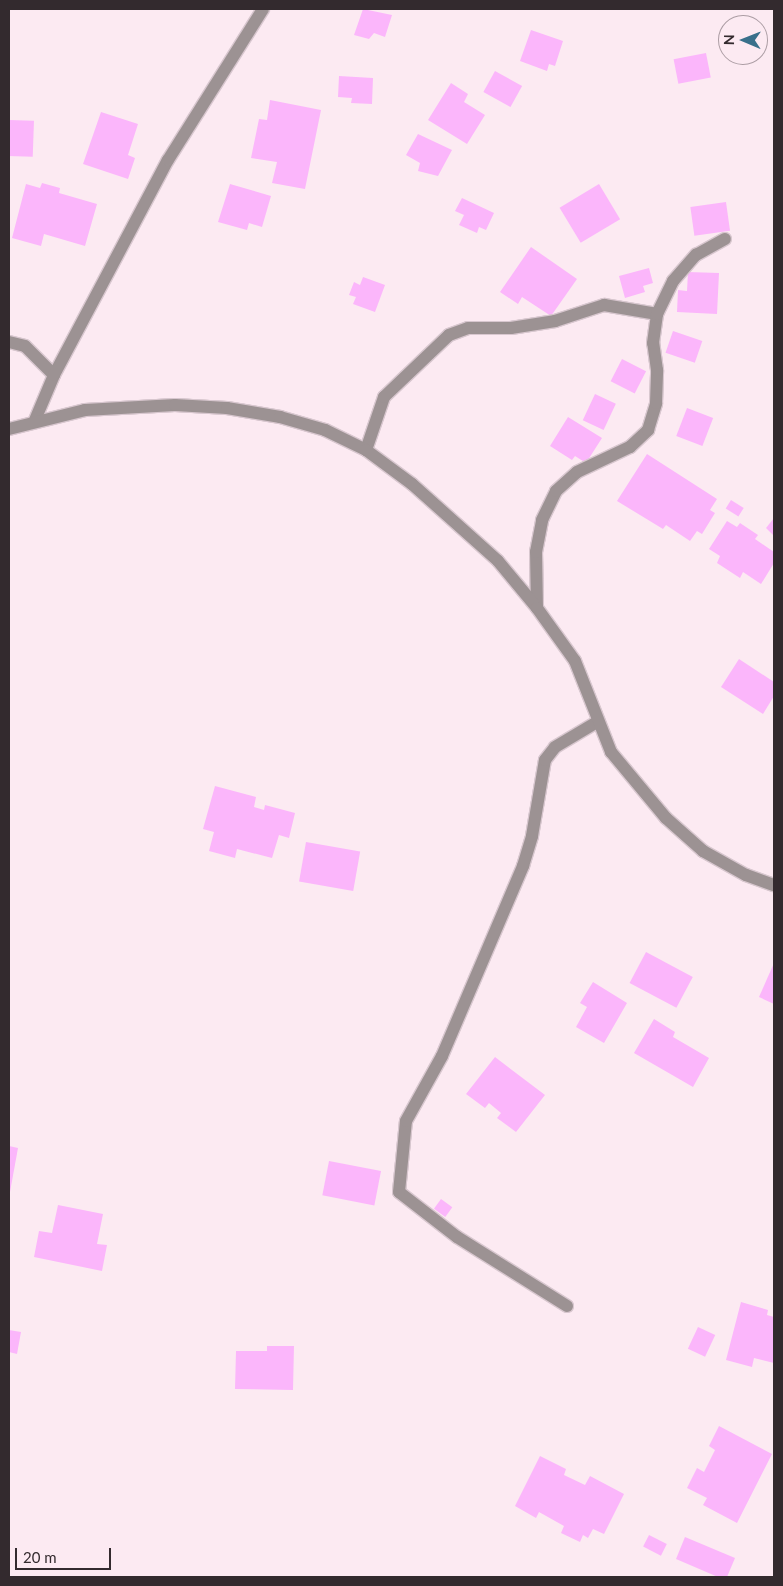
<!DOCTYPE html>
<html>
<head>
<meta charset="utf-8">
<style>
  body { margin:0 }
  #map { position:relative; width:783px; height:1586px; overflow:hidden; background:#fceaf2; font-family:Lato,sans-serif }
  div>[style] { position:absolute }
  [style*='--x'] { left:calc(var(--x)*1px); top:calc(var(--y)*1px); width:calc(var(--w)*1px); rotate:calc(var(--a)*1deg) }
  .building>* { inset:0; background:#fbb6fb; transform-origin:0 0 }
  .roads { filter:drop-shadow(1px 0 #d8c7cf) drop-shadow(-1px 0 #d8c7cf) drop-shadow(0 1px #d8c7cf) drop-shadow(0 -1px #d8c7cf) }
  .minor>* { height:12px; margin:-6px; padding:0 6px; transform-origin:6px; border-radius:6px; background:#9c9293 }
  .tertiary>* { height:12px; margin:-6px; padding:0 6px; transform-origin:6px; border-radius:6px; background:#9c9293 }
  span { translate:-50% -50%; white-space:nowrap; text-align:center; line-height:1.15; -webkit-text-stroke:4px #fceaf2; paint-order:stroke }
  .frame { position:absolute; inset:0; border:10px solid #332a2e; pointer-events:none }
  .north { position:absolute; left:718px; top:15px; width:50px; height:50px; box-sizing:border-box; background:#fceaf2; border:1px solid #ac9da4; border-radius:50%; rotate:271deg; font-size:14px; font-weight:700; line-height:20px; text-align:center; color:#332a2e }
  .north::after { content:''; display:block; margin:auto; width:18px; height:22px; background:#39708b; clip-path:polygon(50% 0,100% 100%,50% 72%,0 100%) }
  .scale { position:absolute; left:15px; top:1548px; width:96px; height:22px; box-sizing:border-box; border:2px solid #332a2e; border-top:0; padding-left:6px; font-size:15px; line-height:18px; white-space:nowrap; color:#332a2e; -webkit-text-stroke:4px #fceaf2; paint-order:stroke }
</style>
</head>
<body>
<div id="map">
  <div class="building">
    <div style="clip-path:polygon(363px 9px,392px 15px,385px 37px,374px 33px,369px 39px,354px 35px)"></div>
    <div style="clip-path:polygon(531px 30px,563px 41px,555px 66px,549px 64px,547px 71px,520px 61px)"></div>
    <div style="left:706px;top:53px;width:25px;height:33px;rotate:79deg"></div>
    <div style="left:495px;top:71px;width:31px;height:24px;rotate:29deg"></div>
    <div style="clip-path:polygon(339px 76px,373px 78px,372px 104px,351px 103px,352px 98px,338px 97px)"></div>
    <div style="clip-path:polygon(451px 83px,468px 94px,464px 102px,485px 115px,467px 144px,428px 120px)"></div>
    <div style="clip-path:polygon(270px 100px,321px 110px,305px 189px,272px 183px,277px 162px,251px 158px,259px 119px,267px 120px)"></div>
    <div style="clip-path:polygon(101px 112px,138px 124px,128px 155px,135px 158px,128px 179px,83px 164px)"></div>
    <div style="left:9px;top:120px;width:25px;height:36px;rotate:2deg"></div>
    <div style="clip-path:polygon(418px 134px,452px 150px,438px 176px,418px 171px,420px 163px,406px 155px)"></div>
    <div style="clip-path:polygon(42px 183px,60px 188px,59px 193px,97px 204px,85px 246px,44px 234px,41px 246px,12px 238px,26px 184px,40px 188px)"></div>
    <div style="clip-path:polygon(230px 184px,271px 196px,262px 227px,249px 223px,247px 230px,218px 222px)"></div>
    <div style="left:599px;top:184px;width:41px;height:46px;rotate:59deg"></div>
    <div style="clip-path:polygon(462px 198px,494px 213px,486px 230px,479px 227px,477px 233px,459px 225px,464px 215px,455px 211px)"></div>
    <div style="left:726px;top:202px;width:29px;height:36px;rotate:82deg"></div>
    <div style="clip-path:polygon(531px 247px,577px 279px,551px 316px,522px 297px,518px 304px,500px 292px)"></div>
    <div style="clip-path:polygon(649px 268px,653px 283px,643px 286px,645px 292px,625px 298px,619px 276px)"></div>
    <div style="clip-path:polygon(688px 272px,719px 273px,717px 314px,677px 312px,678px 290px,687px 291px)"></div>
    <div style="clip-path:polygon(363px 277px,385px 285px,375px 312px,353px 304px,356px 297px,349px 295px,354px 282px,360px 285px)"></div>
    <div style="left:673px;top:331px;width:31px;height:23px;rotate:19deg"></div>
    <div style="left:622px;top:359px;width:27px;height:25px;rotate:27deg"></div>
    <div style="left:595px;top:394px;width:23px;height:29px;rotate:25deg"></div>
    <div style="left:687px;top:408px;width:28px;height:30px;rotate:21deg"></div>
    <div style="clip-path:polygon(568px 417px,602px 438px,586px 463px,575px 456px,572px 460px,550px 446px)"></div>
    <div style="clip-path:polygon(647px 454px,717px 499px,710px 510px,715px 513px,702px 534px,697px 531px,690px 541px,666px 525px,663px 529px,617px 501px)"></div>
    <div style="left:731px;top:500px;width:15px;height:10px;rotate:32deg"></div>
    <div style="clip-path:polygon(774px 518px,774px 536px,766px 528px)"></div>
    <div style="clip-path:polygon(727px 521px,737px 527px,740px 523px,758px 535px,755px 539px,774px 552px,774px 563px,761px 584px,743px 572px,740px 578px,717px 563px,720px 556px,709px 549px)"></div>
    <div style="clip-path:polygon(739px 659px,774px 682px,774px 696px,763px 714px,721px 687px)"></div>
    <div style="clip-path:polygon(215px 786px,256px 797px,254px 807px,264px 810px,265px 805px,295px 813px,289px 838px,279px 835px,272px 858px,237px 849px,235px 858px,209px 851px,214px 832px,203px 829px)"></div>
    <div style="left:306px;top:842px;width:55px;height:40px;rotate:10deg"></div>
    <div style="left:646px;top:952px;width:53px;height:35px;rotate:28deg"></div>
    <div style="clip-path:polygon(774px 963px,774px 1004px,759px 997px)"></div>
    <div style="clip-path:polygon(593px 982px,627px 1003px,604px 1043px,576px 1027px,587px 1007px,580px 1003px)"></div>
    <div style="clip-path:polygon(654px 1019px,675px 1032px,673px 1037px,709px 1058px,693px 1087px,634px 1053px)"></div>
    <div style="clip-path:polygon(495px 1057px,545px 1095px,516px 1132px,497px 1118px,501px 1113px,489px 1103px,485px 1108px,466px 1094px)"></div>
    <div style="clip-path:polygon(9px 1146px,18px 1148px,10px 1192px,9px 1192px)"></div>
    <div style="left:329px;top:1161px;width:53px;height:35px;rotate:11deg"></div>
    <div style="left:441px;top:1199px;width:14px;height:12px;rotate:36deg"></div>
    <div style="clip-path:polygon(58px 1205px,103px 1214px,97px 1244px,107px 1245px,102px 1271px,34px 1257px,39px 1231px,52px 1233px)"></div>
    <div style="clip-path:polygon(741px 1302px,768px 1310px,767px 1315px,774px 1317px,774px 1363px,754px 1358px,752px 1367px,726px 1360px)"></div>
    <div style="left:698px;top:1327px;width:19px;height:24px;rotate:25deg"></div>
    <div style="clip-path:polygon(9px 1330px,21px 1332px,17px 1354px,9px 1352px)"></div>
    <div style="clip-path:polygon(267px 1346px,294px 1346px,293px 1390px,235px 1389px,236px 1351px,267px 1351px)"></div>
    <div style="clip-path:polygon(719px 1426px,772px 1454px,737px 1523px,703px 1505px,707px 1498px,687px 1488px,697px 1468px,704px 1472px,715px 1450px,709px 1446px)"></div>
    <div style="clip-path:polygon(540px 1456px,566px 1469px,564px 1475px,585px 1485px,590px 1476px,624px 1494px,604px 1534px,593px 1529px,588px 1538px,583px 1535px,580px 1542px,561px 1533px,564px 1526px,539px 1512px,536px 1518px,515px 1506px)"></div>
    <div style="left:649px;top:1535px;width:20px;height:13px;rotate:27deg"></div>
    <div style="clip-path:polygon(685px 1537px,735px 1558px,727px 1577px,718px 1577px,676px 1559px)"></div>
  </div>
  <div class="roads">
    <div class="minor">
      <div style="--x:9;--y:342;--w:16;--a:14"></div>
      <div style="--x:25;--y:346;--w:41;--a:45"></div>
      <div style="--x:35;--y:420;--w:49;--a:-67.1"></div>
      <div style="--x:54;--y:375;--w:243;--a:-62.1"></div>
      <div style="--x:168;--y:160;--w:178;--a:-57.8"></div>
      <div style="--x:366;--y:450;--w:56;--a:-71.2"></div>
      <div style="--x:384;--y:397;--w:90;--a:-43.6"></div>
      <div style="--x:449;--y:335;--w:20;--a:-20"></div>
      <div style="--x:468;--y:328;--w:43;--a:0"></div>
      <div style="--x:511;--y:328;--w:45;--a:-9"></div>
      <div style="--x:555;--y:321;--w:52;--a:-18.1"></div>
      <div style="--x:604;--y:305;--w:54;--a:9.6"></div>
      <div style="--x:537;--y:608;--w:56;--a:-91"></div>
      <div style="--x:536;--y:552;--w:33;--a:-79"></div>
      <div style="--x:542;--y:520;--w:32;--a:-64"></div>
      <div style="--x:556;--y:491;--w:28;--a:-42"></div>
      <div style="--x:577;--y:472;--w:59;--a:-25.3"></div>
      <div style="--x:630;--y:447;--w:25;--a:-43"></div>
      <div style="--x:648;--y:430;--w:28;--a:-73"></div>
      <div style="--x:656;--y:403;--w:33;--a:-88"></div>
      <div style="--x:657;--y:370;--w:27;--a:-98"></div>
      <div style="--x:653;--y:343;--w:29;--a:-82"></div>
      <div style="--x:657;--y:314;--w:37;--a:-64"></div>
      <div style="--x:673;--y:281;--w:35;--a:-49"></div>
      <div style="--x:696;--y:255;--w:33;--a:-29"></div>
      <div style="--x:567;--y:1306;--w:130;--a:-147.9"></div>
      <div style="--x:457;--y:1237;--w:73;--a:-142.2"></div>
      <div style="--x:399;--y:1192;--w:71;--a:-84.4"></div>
      <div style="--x:406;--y:1121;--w:74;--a:-61"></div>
      <div style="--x:442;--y:1056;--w:207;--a:-66.9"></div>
      <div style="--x:523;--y:866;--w:31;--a:-73"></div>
      <div style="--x:532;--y:836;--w:77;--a:-80.3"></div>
      <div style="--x:545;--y:760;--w:16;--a:-52"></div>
      <div style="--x:555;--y:747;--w:49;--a:-30.8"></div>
    </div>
    <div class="tertiary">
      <div style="--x:9;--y:429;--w:78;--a:-14"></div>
      <div style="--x:85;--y:410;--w:90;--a:-3.2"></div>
      <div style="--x:175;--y:405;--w:52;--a:3.3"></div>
      <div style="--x:227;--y:408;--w:54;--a:9.6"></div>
      <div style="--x:280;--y:417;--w:47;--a:16.1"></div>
      <div style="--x:325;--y:430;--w:46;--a:26"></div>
      <div style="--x:366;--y:450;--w:57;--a:36.5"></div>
      <div style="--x:412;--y:484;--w:115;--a:41.8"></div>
      <div style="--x:498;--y:561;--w:61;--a:50.3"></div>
      <div style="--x:537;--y:608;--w:65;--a:54.4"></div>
      <div style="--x:575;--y:661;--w:98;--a:68.4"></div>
      <div style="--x:611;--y:752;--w:86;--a:50.2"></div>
      <div style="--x:666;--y:818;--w:50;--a:41.7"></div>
      <div style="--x:703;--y:851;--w:49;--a:29.2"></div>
      <div style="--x:746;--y:875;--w:30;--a:20"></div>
    </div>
  </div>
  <div class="frame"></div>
  <div class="north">N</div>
  <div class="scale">20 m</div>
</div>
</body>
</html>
